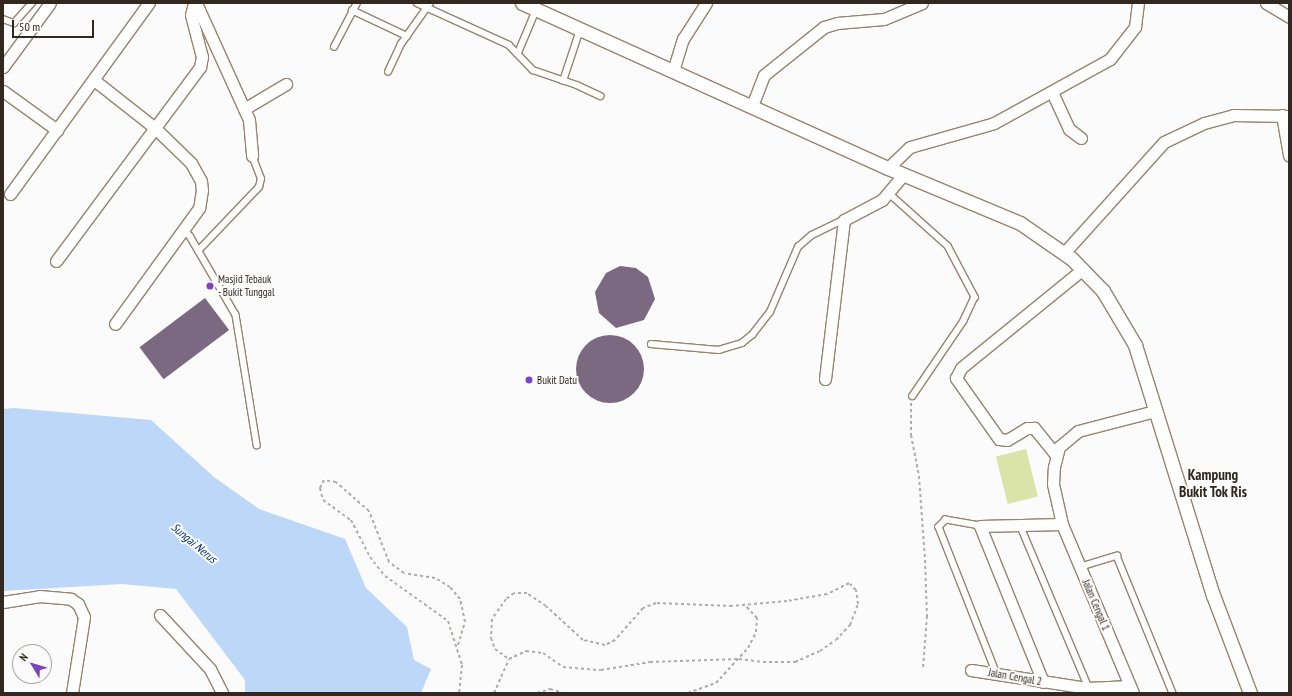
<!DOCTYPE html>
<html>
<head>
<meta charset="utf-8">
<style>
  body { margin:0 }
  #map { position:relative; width:1292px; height:696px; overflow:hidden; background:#fbfbfb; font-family:"PT Sans Narrow",sans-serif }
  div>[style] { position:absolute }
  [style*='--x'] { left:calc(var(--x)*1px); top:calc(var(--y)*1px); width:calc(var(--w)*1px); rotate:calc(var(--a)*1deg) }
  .green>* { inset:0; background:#dae3a8; transform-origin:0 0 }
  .water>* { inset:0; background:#bcd7f8 }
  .building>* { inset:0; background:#7a6981; transform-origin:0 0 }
  .round { border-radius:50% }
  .path>* { height:2px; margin-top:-1px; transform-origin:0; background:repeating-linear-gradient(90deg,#b0aca9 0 3px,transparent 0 6px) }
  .roads { filter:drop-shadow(1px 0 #99836c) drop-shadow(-1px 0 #99836c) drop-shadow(0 1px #99836c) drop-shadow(0 -1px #99836c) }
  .service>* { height:5.5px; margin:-2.75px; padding:0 2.75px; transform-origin:2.75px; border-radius:2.75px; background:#fff }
  .minor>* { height:11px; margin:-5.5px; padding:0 5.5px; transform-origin:5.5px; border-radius:5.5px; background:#fff }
  .tertiary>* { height:13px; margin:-6.5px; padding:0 6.5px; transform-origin:6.5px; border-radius:6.5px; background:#fff }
  .dots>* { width:11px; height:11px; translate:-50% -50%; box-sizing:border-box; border:2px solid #fbfbfb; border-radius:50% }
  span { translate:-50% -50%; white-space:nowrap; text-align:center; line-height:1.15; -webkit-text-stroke:4px #fbfbfb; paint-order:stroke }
  .poi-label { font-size:11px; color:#31281f }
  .left { translate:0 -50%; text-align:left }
  .street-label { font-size:11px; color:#31281f }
  .water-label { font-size:12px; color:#043463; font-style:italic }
  .district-label { font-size:15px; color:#31281f; font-weight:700 }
  .frame { position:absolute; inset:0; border:4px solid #31281f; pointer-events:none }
  .north { position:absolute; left:12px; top:644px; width:40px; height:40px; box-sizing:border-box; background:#fbfbfb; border:1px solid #aaa7a3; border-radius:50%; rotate:308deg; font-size:11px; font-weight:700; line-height:16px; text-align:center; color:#31281f }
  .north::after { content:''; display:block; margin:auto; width:14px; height:18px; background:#7a46bd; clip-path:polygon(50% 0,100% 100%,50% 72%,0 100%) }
  .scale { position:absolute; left:12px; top:20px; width:82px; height:18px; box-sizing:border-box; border:2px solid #31281f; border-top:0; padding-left:5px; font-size:12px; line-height:14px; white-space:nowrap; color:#31281f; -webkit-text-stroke:3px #fbfbfb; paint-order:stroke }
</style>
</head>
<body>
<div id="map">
  <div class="green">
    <div style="left:1026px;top:449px;width:49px;height:31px;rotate:76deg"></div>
  </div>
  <div class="water">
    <div style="clip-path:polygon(14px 408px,151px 420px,214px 477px,259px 509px,345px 539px,366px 588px,407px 627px,414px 660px,431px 669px,421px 693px,245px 693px,245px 680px,176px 589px,122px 584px,3px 591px,3px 409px)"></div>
  </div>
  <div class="building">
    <div style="clip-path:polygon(620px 266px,636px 268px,648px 277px,655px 299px,644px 320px,616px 328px,599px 313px,595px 292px,606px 273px)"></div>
    <div style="left:205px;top:298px;width:40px;height:82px;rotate:53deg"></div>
    <div class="round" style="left:576px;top:335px;width:68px;height:68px"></div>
  </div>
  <div class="path">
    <div style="--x:911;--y:403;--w:32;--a:90"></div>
    <div style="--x:911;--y:435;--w:42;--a:79"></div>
    <div style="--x:919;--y:476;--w:84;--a:85.9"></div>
    <div style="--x:925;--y:560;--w:56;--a:88"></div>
    <div style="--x:927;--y:616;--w:52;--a:94.4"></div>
    <div style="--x:458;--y:645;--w:24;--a:-73"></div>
    <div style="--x:465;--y:622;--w:24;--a:-102"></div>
    <div style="--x:460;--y:599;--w:16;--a:-130"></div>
    <div style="--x:450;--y:587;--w:17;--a:-149"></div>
    <div style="--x:435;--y:578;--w:31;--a:-171"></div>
    <div style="--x:404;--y:573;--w:19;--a:-144"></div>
    <div style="--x:389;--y:562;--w:55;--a:-111.4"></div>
    <div style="--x:369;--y:511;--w:44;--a:-138.7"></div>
    <div style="--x:336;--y:482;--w:12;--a:-171"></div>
    <div style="--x:324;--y:480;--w:9;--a:117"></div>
    <div style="--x:320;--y:488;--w:12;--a:76"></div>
    <div style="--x:323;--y:500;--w:34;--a:36"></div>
    <div style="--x:351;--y:520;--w:42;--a:62.8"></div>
    <div style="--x:370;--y:557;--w:24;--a:52"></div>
    <div style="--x:385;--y:576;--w:77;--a:35.5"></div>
    <div style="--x:448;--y:621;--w:46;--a:72.3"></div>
    <div style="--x:462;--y:665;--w:28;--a:96"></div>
    <div style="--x:494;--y:693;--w:37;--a:-66"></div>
    <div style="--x:509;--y:659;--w:19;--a:-25"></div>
    <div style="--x:526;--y:651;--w:17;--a:7"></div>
    <div style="--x:543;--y:653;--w:24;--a:35"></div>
    <div style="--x:563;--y:667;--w:38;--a:5"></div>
    <div style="--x:601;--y:670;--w:50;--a:-9.3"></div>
    <div style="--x:650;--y:662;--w:89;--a:-1.9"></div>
    <div style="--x:739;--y:659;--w:24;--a:7"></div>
    <div style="--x:763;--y:662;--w:32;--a:0"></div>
    <div style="--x:795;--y:662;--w:27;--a:-24"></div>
    <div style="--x:820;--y:651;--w:19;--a:-35"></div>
    <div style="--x:836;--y:640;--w:21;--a:-47"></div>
    <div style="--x:850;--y:625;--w:22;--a:-69"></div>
    <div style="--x:858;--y:604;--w:14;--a:-98"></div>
    <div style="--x:856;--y:590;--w:10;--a:-135"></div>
    <div style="--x:849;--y:583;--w:25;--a:153"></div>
    <div style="--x:827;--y:594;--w:41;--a:170.1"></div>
    <div style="--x:787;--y:601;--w:55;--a:174.8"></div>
    <div style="--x:732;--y:606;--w:76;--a:-177.7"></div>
    <div style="--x:656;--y:603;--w:14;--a:159"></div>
    <div style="--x:643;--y:608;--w:43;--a:131.2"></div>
    <div style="--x:615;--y:640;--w:11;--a:153"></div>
    <div style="--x:605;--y:645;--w:23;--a:-167"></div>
    <div style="--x:583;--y:640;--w:50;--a:-137.4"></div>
    <div style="--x:546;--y:606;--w:23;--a:-146"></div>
    <div style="--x:527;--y:593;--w:13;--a:180"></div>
    <div style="--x:514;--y:593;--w:10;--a:143"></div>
    <div style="--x:506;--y:599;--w:24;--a:125"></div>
    <div style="--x:492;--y:619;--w:19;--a:93"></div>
    <div style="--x:491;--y:638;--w:12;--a:70"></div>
    <div style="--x:495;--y:649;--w:17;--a:36"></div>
    <div style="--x:537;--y:693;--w:14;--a:-17"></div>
    <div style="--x:550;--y:689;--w:15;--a:16"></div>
    <div style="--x:688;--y:693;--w:30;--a:-20"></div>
    <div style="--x:716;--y:683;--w:47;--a:-47.6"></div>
    <div style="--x:748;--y:648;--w:18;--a:-63"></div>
    <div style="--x:756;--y:632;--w:14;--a:-86"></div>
    <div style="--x:757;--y:618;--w:19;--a:-133"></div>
  </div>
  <div class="roads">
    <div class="service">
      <div style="--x:417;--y:3;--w:101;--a:24.5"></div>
      <div style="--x:509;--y:45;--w:35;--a:46"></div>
      <div style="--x:533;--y:70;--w:46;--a:18.8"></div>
      <div style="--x:577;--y:85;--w:26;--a:25"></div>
      <div style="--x:352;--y:10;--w:61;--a:25.3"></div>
      <div style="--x:3;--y:19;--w:12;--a:20"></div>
      <div style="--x:14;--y:23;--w:27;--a:-48"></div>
      <div style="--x:334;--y:47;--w:50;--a:-62.4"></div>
      <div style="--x:518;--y:53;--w:47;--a:-67.3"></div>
      <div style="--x:388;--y:72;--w:31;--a:-65"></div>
      <div style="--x:401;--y:44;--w:50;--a:-54.7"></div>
      <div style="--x:563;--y:81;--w:54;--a:-71.6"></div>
      <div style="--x:890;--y:194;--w:78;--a:41.9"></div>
      <div style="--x:948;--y:246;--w:58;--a:62.1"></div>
      <div style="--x:975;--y:297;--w:26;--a:115"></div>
      <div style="--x:964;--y:321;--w:91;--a:124.2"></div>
      <div style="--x:183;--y:229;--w:10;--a:45"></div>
      <div style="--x:190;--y:236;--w:91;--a:59.8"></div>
      <div style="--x:236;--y:315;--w:132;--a:80.8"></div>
      <div style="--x:199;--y:250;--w:87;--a:-46.4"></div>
      <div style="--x:259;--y:187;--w:8;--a:-76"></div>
      <div style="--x:261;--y:179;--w:25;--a:-111"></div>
      <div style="--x:651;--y:344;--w:68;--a:5"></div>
      <div style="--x:719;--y:350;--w:24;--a:-17"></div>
      <div style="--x:742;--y:343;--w:13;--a:-39"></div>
      <div style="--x:752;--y:335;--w:29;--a:-52"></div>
      <div style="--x:770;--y:312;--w:71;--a:-66.7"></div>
      <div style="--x:798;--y:247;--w:18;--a:-41"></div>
      <div style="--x:812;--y:235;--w:34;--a:-26"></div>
      <div style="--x:980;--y:526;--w:35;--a:-170"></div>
      <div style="--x:946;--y:520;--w:10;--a:135"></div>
      <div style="--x:939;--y:527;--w:158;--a:68.5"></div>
      <div style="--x:1021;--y:527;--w:175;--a:67.1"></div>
      <div style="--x:1080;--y:567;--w:39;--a:-17"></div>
      <div style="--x:1117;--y:556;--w:148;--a:67.8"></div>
    </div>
    <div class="minor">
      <div style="--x:196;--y:3;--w:128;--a:65.6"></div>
      <div style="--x:249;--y:120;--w:36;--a:85"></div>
      <div style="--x:1266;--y:3;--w:27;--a:31"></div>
      <div style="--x:3;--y:67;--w:79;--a:-53.7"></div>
      <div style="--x:673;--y:71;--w:34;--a:-73"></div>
      <div style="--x:683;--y:39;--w:43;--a:-57.4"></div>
      <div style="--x:94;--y:80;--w:78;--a:38.2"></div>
      <div style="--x:155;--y:128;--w:50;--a:44.2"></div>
      <div style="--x:191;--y:163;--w:21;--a:61"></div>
      <div style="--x:201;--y:181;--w:9;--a:84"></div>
      <div style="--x:202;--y:190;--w:18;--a:99"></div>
      <div style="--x:199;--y:208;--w:143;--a:125.9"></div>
      <div style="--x:3;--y:91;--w:67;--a:35.8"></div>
      <div style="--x:1052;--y:92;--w:41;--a:65.3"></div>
      <div style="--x:1069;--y:129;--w:15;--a:37"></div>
      <div style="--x:752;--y:106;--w:33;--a:-69"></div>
      <div style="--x:764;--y:75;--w:77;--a:-38.7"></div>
      <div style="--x:824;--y:27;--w:14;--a:-17"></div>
      <div style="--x:837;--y:23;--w:47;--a:-4.9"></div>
      <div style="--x:884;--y:19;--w:41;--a:-22.8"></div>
      <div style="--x:244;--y:109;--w:49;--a:-30.8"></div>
      <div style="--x:1282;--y:115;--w:41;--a:80.1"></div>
      <div style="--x:888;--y:168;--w:30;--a:-44"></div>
      <div style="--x:910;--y:147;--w:87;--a:-15.9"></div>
      <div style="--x:994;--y:123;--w:132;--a:-28.9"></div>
      <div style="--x:1110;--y:59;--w:41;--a:-52"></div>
      <div style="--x:1135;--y:27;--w:24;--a:-83"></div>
      <div style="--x:10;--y:194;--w:236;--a:-54"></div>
      <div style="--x:1064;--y:253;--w:149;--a:-48"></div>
      <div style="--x:1164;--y:142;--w:44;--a:-25.4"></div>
      <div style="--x:1204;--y:123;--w:30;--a:-15"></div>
      <div style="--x:1233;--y:115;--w:56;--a:1"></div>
      <div style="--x:56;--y:261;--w:242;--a:-53.4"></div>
      <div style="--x:200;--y:67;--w:10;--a:-79"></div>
      <div style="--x:202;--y:57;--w:43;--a:-104.7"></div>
      <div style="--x:191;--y:15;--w:12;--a:-76"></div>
      <div style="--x:825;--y:379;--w:160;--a:-83.2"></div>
      <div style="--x:844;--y:220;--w:43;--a:-27.8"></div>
      <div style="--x:882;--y:200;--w:34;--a:-50"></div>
      <div style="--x:1056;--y:455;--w:35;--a:-129"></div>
      <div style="--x:1034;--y:428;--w:7;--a:180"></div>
      <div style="--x:1027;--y:428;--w:23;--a:149"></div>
      <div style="--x:1007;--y:440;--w:8;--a:-173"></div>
      <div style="--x:999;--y:439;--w:75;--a:-125.2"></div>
      <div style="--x:956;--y:378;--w:11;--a:-63"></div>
      <div style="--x:961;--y:368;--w:157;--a:-39.1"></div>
      <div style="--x:3;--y:602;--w:36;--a:-9"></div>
      <div style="--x:39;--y:596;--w:32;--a:5"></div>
      <div style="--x:71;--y:599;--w:9;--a:36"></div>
      <div style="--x:78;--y:604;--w:14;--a:65"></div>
      <div style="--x:84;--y:617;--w:77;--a:99"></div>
      <div style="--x:160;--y:615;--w:74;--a:47.2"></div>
      <div style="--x:210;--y:669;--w:27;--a:63"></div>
      <div style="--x:971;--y:670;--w:117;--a:8.8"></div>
      <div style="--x:1087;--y:688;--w:43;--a:-2.7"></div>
      <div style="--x:1043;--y:682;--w:168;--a:-112"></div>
      <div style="--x:980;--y:526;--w:82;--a:-1.4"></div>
      <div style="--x:1133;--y:693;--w:183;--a:-112.8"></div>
      <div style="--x:1062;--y:524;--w:41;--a:-102.7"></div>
      <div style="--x:1053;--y:484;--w:17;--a:-87"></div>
      <div style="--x:1054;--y:467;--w:21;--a:-76"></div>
      <div style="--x:1059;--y:447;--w:25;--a:-40"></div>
      <div style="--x:1078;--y:431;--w:80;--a:-14.6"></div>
    </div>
    <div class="tertiary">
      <div style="--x:522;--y:3;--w:401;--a:24.3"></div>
      <div style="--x:888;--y:168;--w:143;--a:22.6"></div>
      <div style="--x:1020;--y:223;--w:63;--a:34.7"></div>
      <div style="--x:1072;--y:259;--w:45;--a:45.9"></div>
      <div style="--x:1103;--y:291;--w:63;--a:59.3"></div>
      <div style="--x:1135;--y:345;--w:262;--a:72.7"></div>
      <div style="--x:1213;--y:595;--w:105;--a:69.3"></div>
    </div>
  </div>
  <div class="dots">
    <div style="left:210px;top:286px;background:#7a46bd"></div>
    <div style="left:529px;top:380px;background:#7a46bd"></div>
  </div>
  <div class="poi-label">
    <span class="left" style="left:218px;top:286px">Masjid Tebauk<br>- Bukit Tunggal</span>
    <span class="left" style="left:537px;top:380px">Bukit Datu</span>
  </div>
  <div class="street-label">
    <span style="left:1096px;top:605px;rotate:67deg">Jalan Cengal 1</span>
    <span style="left:1015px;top:677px;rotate:10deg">Jalan Cengal 2</span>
  </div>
  <div class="water-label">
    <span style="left:194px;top:543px;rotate:40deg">Sungai Nerus</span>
  </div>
  <div class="district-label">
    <span style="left:1213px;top:483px">Kampung<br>Bukit Tok Ris</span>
  </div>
  <div class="frame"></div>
  <div class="north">N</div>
  <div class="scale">50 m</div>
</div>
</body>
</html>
